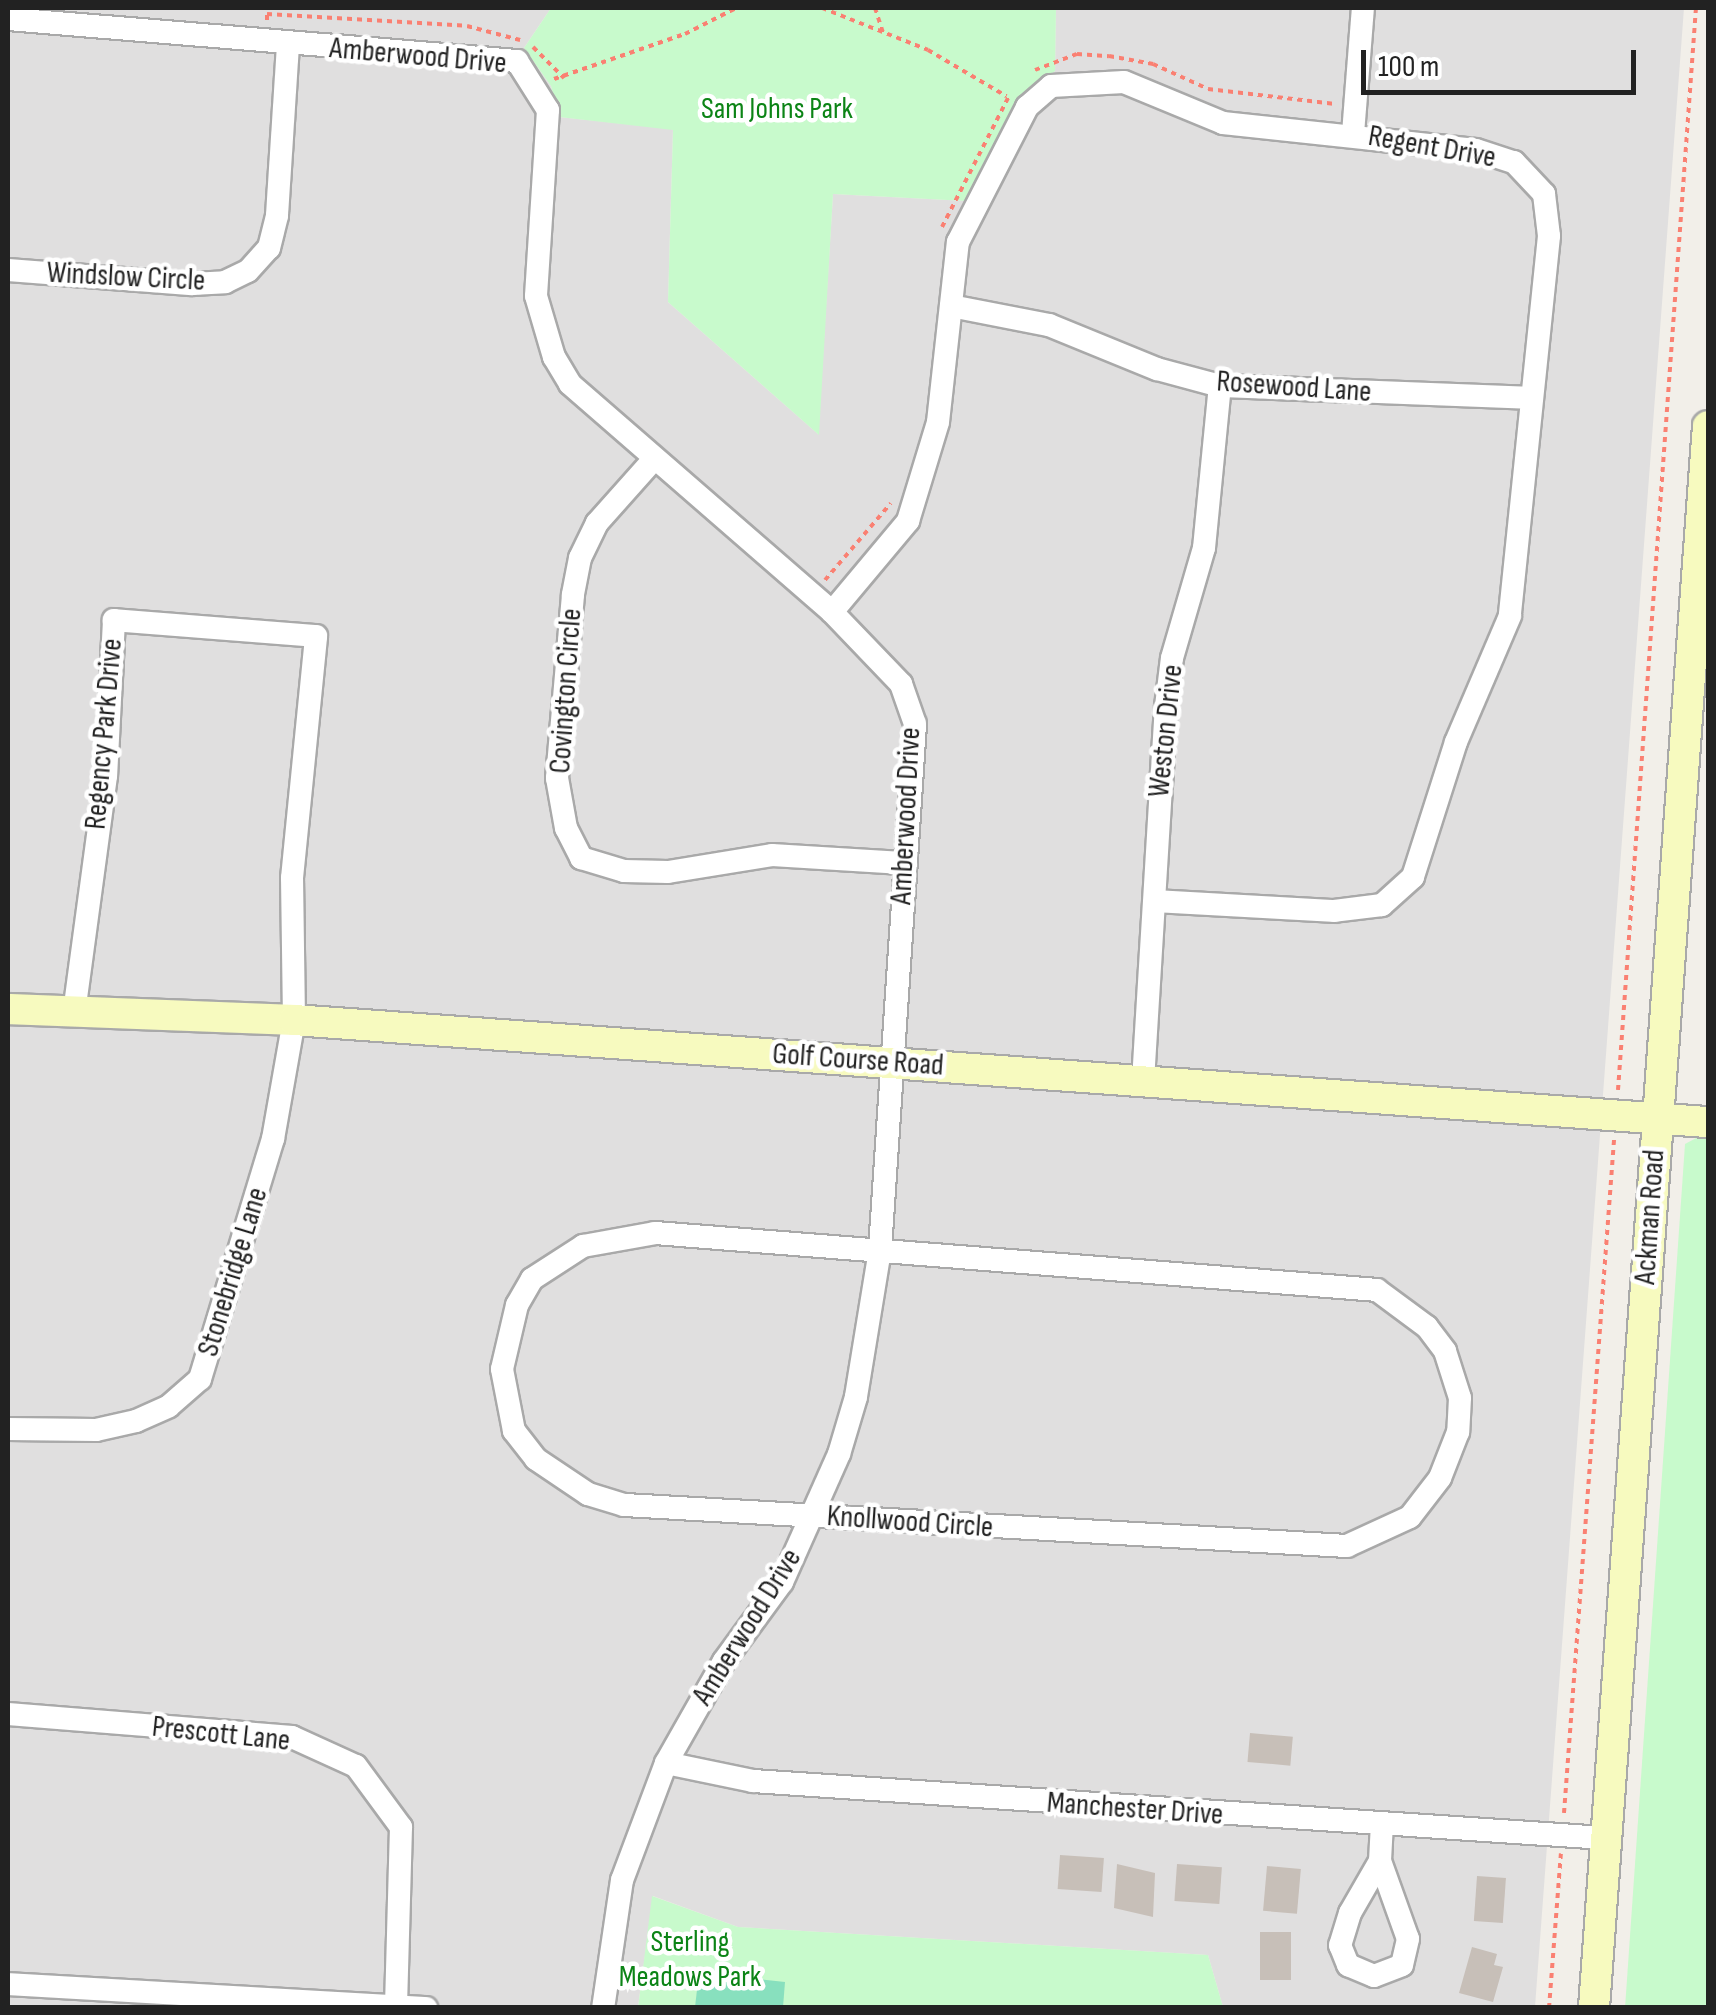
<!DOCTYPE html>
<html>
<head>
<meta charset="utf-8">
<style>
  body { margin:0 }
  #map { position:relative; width:1716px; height:2015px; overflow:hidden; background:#f2efe9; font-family:"Sofia Sans Condensed",sans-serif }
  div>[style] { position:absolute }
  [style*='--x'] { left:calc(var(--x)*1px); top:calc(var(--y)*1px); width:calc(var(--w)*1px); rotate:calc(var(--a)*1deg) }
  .residential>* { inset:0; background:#e0dfdf }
  .park>* { inset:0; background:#c8facc }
  .pitch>* { inset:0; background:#88e0be }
  .building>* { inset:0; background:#c7bfb8; transform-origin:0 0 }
  .path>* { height:4px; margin-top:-2px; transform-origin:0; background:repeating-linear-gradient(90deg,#fa8072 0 5px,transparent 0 10px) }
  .roads { filter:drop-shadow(2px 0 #a9a9a9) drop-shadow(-2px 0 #a9a9a9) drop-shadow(0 2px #a9a9a9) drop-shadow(0 -2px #a9a9a9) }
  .street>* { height:22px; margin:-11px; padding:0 11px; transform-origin:11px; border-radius:11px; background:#fff }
  .secondary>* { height:30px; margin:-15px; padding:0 15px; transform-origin:15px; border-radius:15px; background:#f7fabf }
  span { translate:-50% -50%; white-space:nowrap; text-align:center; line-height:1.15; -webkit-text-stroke:9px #fff; paint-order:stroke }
  .street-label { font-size:30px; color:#222 }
  .park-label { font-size:30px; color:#0c8416 }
  .frame { position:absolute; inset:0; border:10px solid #222; pointer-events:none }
  .scale { position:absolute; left:1361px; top:50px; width:275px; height:45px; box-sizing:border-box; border:5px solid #222; border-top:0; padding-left:12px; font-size:30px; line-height:35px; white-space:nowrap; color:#222; -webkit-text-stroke:8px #fff; paint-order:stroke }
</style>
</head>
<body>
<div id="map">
  <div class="residential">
    <div style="clip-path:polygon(8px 8px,551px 8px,524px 48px,551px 86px,559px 117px,673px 129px,668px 302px,818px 434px,833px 194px,967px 201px,1022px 96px,1055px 71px,1056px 8px,1684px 8px,1535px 2007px,1223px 2007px,1208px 1955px,738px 1927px,653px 1896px,638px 2007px,8px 2008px)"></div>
  </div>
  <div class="park">
    <div style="clip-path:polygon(551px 8px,1056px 8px,1055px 71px,1022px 96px,967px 201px,833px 194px,819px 435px,668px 302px,673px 130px,559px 117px,551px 86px,524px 48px)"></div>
    <div style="clip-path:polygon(1700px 1136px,1708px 1137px,1708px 2007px,1625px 2008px,1685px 1144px)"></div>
    <div style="clip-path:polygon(652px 1896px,738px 1927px,1208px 1955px,1223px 2007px,638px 2008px)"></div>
  </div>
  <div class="pitch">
    <div style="clip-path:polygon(699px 1973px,785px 1982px,783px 2007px,695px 2007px)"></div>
  </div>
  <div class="building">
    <div style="left:1250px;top:1733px;width:43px;height:29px;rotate:5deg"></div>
    <div style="left:1060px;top:1855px;width:44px;height:34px;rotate:4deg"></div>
    <div style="clip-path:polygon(1117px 1864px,1155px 1873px,1153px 1917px,1114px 1908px)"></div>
    <div style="left:1177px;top:1864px;width:45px;height:37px;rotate:4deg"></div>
    <div style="left:1267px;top:1866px;width:34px;height:45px;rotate:5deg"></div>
    <div style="left:1477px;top:1876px;width:29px;height:45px;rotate:4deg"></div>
    <div style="left:1260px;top:1932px;width:31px;height:48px"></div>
    <div style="clip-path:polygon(1472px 1947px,1497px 1954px,1494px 1965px,1503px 1967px,1493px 2002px,1459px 1993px)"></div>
  </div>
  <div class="path">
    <div style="--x:822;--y:8;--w:114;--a:21.6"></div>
    <div style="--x:928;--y:50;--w:91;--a:30.5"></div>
    <div style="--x:875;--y:8;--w:29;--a:72"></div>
    <div style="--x:267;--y:20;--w:6;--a:-90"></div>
    <div style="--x:267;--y:14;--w:200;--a:3.4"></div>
    <div style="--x:467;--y:26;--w:55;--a:14.8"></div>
    <div style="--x:533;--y:47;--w:44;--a:45"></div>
    <div style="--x:1035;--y:70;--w:45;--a:-20.9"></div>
    <div style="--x:1077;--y:54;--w:32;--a:4"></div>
    <div style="--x:1109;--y:56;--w:45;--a:10.3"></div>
    <div style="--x:1153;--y:64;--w:60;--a:24.4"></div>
    <div style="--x:1208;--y:89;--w:128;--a:6.7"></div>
    <div style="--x:554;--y:79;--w:139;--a:-19"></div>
    <div style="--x:685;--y:34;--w:57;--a:-27"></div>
    <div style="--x:942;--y:227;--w:149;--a:-62.9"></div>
    <div style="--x:825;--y:580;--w:101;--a:-49.4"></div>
    <div style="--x:1618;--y:1090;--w:1085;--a:-85.88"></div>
    <div style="--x:1564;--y:1813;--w:675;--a:-85.75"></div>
    <div style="--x:1549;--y:2008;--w:155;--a:-85.6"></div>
  </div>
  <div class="roads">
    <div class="street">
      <div style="--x:8;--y:19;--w:511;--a:4.72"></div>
      <div style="--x:517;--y:61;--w:58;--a:57.7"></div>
      <div style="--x:548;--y:110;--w:186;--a:93.7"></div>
      <div style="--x:536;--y:296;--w:64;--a:73.6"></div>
      <div style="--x:554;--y:357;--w:31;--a:59"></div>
      <div style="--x:570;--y:384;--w:347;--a:41"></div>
      <div style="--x:832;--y:612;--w:100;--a:46.2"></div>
      <div style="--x:901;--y:684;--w:42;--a:70.7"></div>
      <div style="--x:915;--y:724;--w:527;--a:93.81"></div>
      <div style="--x:880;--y:1250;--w:149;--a:99.3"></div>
      <div style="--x:856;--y:1397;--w:59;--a:106.6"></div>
      <div style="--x:839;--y:1454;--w:140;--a:114"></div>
      <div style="--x:782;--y:1582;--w:98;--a:126.3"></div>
      <div style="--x:724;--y:1661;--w:117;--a:119.6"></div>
      <div style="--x:666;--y:1763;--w:125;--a:110.6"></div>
      <div style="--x:622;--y:1880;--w:129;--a:98.4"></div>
      <div style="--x:1353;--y:134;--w:126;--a:-85.5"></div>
      <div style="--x:8;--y:270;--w:185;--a:4.4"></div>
      <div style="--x:192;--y:284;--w:33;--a:-3"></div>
      <div style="--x:225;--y:282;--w:25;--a:-26"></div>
      <div style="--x:248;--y:271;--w:31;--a:-48"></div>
      <div style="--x:269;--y:248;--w:34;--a:-76"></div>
      <div style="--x:277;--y:215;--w:169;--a:-86.3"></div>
      <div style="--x:951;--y:306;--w:100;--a:11"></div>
      <div style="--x:1049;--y:325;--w:117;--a:22.2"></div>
      <div style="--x:1157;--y:369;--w:65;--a:15.1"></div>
      <div style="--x:1220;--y:386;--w:310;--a:2.2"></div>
      <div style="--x:654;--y:459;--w:86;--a:131.7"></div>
      <div style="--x:597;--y:523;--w:39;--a:116"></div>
      <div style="--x:580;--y:558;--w:38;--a:101"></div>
      <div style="--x:573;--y:595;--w:184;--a:95"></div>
      <div style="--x:557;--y:778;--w:51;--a:79.8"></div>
      <div style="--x:566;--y:828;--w:34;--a:63"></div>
      <div style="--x:581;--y:858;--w:45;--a:16.8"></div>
      <div style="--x:624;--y:871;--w:44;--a:1.3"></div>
      <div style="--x:668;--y:872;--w:105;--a:-9.3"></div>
      <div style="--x:772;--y:855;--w:131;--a:3.5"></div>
      <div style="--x:832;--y:612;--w:119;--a:-50.1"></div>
      <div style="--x:908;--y:521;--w:103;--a:-73.1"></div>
      <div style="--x:938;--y:422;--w:181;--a:-83.7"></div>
      <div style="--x:958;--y:242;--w:152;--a:-62.9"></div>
      <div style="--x:1027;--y:107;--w:32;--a:-41"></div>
      <div style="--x:1051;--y:86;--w:73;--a:-3.1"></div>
      <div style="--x:1124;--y:82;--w:107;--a:22.5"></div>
      <div style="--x:1223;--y:123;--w:254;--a:6.1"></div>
      <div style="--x:1476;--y:150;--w:40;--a:18"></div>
      <div style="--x:1514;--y:162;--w:44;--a:46.8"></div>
      <div style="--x:1544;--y:194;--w:42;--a:83.2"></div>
      <div style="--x:1549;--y:236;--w:382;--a:95.9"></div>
      <div style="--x:1510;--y:616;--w:137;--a:113.2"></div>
      <div style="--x:1456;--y:742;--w:142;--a:107.7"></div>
      <div style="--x:1413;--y:877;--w:42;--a:137.9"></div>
      <div style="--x:1382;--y:905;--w:48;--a:172.9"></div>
      <div style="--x:1334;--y:911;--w:178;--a:-176.8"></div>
      <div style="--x:1143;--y:1081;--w:376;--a:-86.5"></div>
      <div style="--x:1166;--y:706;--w:48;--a:-82.9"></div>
      <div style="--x:1172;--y:658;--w:115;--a:-73.8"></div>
      <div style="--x:1204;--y:548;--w:163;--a:-84.4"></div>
      <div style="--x:655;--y:1233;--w:724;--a:4.51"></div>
      <div style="--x:1377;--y:1290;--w:62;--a:36.5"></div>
      <div style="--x:1427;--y:1327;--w:30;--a:53"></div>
      <div style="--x:1445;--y:1351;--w:49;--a:72.3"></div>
      <div style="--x:1460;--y:1398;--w:34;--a:93"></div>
      <div style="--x:1458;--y:1432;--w:49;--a:111.4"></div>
      <div style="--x:1440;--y:1478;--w:49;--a:127.6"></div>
      <div style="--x:1410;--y:1517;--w:69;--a:155.3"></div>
      <div style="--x:1347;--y:1546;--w:724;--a:-176.75"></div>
      <div style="--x:624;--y:1505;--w:38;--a:-163"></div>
      <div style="--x:588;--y:1494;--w:63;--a:-146.1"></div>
      <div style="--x:536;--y:1459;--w:36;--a:-128"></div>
      <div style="--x:514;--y:1431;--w:63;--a:-101"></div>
      <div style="--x:502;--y:1369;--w:66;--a:-76.8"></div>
      <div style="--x:517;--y:1305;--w:30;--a:-60"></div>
      <div style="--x:532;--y:1279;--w:61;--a:-32.9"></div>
      <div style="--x:583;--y:1246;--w:73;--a:-10.2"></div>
      <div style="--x:8;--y:1429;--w:88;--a:0.7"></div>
      <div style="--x:96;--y:1430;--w:41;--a:-12.7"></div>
      <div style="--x:136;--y:1421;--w:36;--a:-24"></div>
      <div style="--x:169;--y:1406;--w:41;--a:-41.1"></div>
      <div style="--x:200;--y:1379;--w:251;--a:-73.1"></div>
      <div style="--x:273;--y:1139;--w:121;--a:-80"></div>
      <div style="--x:294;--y:1020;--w:142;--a:-90.8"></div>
      <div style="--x:292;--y:878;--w:243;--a:-84.3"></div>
      <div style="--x:316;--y:636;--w:203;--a:-175.5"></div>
      <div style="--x:114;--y:620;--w:156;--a:92.9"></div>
      <div style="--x:106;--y:776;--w:240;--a:97.7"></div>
      <div style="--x:8;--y:1714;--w:285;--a:4.6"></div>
      <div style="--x:292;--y:1737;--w:70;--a:24.4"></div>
      <div style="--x:356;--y:1766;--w:76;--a:53.6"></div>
      <div style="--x:401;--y:1827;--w:179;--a:91.6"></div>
      <div style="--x:666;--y:1763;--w:89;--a:11.7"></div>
      <div style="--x:753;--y:1781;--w:854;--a:3.83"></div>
      <div style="--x:1380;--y:1861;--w:60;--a:120"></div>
      <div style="--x:1350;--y:1913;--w:34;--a:107"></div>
      <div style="--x:1340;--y:1945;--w:22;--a:68"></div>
      <div style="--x:1348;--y:1965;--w:28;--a:23"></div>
      <div style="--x:1374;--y:1976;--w:30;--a:-21"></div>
      <div style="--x:1402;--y:1965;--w:27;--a:-77"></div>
      <div style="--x:1408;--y:1939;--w:83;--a:-109.7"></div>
      <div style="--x:1380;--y:1861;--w:34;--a:-87"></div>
      <div style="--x:8;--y:1984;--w:419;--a:3.3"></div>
    </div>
    <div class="secondary">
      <div style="--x:8;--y:1009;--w:286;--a:2.2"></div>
      <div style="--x:294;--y:1020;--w:1418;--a:4.13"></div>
      <div style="--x:1594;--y:2008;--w:1586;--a:-85.88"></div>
    </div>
  </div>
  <div class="street-label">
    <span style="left:418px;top:56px;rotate:5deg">Amberwood Drive</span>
    <span style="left:1432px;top:147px;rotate:10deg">Regent Drive</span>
    <span style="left:126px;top:277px;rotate:3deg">Windslow Circle</span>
    <span style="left:1294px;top:387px;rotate:4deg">Rosewood Lane</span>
    <span style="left:566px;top:691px;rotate:-86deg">Covington Circle</span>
    <span style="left:1166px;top:731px;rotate:-84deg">Weston Drive</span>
    <span style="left:104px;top:734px;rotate:-85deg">Regency Park Drive</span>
    <span style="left:906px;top:816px;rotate:-87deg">Amberwood Drive</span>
    <span style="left:858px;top:1060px;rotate:4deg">Golf Course Road</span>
    <span style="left:1650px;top:1217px;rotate:-86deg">Ackman Road</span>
    <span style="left:233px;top:1272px;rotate:-73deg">Stonebridge Lane</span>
    <span style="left:910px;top:1522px;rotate:4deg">Knollwood Circle</span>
    <span style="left:747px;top:1627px;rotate:-58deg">Amberwood Drive</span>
    <span style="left:221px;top:1734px;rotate:6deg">Prescott Lane</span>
    <span style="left:1135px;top:1809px;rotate:4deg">Manchester Drive</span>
  </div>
  <div class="park-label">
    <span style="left:777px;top:109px">Sam Johns Park</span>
    <span style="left:690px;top:1959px">Sterling<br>Meadows Park</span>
  </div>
  <div class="frame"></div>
  <div class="scale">100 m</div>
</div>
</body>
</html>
